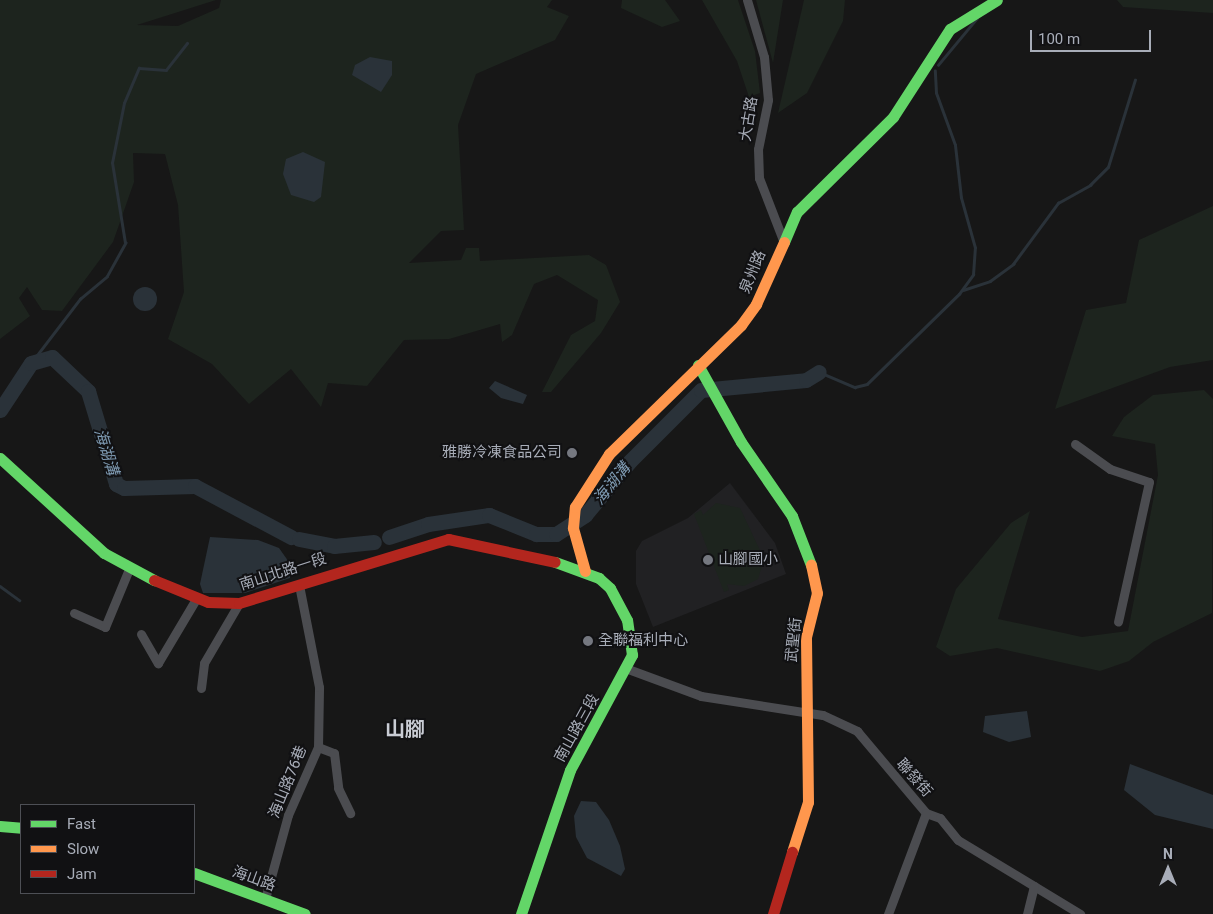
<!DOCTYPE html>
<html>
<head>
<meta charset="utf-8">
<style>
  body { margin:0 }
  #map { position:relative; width:1213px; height:914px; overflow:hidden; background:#171717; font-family:Roboto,"Noto Sans TC",sans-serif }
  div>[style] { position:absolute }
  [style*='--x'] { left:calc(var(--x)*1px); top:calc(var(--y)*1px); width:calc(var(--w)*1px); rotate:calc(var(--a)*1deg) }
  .built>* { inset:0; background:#212123 }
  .green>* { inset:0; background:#1d241e }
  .water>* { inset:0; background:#2a3239 }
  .round { border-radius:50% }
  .stream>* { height:2.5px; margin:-1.25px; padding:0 1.25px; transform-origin:1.25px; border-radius:1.25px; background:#2a3239 }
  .river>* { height:15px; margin:-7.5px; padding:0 7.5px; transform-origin:7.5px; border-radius:7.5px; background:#2a3239 }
  .street>* { height:9px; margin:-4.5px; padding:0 4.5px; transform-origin:4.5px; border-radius:4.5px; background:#4b4c50 }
  .fast>* { height:11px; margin:-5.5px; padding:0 5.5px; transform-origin:5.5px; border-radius:5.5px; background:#63d668 }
  .slow>* { height:11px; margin:-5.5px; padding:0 5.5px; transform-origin:5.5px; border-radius:5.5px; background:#ff974d }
  .jam>* { height:11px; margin:-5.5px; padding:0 5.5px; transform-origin:5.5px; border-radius:5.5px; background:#b3261e }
  .dots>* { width:14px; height:14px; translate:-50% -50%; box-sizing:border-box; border:2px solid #111113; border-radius:50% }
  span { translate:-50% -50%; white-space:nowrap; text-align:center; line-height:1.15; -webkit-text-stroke:4px #111113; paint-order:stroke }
  .street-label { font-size:15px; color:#a8adb8 }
  .poi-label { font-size:15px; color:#a8adb8 }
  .right { translate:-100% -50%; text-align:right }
  .left { translate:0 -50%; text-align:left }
  .water-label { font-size:16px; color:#7f9bb3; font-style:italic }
  .district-label { font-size:20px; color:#c9ccd4; font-weight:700 }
  .legend { position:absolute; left:20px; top:804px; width:175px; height:90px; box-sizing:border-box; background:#111113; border:1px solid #4d4f55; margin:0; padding:6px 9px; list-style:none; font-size:15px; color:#a8adb8 }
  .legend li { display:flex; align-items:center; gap:10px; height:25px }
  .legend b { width:25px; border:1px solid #4d4f55 }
  .north { position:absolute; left:1143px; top:844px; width:50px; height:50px; -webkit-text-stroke:4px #111113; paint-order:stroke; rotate:0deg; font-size:14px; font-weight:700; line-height:20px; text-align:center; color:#a8adb8 }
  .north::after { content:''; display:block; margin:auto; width:18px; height:22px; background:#a8adb8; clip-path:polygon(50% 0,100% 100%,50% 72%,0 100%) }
  .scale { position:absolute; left:1030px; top:30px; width:121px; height:22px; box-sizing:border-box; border:2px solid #a8adb8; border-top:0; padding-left:6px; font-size:15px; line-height:18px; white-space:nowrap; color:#a8adb8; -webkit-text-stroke:4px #111113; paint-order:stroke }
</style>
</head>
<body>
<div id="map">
  <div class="built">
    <div style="clip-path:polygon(730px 483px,775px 543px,786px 574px,653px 627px,636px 584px,636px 551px,642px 541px,688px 518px)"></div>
  </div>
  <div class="green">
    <div style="clip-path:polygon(0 0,216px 0,137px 25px,178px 26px,219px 8px,221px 0,552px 0,547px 7px,569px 16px,555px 40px,476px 74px,458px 125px,464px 230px,441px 231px,409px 263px,461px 260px,466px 248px,479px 248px,480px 261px,589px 255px,606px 265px,620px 302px,601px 333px,551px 392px,542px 392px,571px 335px,595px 321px,598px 300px,557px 275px,534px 284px,512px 335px,502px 342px,500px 324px,449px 339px,404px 340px,367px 386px,328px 383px,321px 407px,291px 369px,249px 404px,212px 364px,168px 339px,184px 292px,178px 205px,165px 154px,133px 153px,134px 182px,113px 242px,62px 311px,42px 310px,27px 287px,19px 298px,30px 316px,0 339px)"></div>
    <div style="clip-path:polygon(622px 0,665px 0,680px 21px,662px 27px,621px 8px)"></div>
    <div style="clip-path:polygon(702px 0,738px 0,755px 51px,760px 93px,749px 97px,737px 61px)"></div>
    <div style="clip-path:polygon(756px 0,783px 0,773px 63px)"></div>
    <div style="clip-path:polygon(804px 0,845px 0,843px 21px,807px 93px,778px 113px)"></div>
    <div style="clip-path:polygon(1117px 0,1213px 0,1213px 13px,1123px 7px)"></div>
    <div style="clip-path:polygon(1213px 206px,1213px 360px,1170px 367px,1055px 409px,1086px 310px,1126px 303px,1139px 240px)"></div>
    <div style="clip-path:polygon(1204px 390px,1213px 399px,1212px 613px,1153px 642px,1129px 661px,1100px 671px,997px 648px,950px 656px,936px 647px,956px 589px,1011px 523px,1030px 511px,998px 619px,1082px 637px,1128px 631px,1158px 475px,1155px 444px,1112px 436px,1124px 417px,1153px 395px)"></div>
    <div style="clip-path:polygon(716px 503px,740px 508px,764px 559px,758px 579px,744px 586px,727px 584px,729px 590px,724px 592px,694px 514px,701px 510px,703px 515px)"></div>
  </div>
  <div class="water">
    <div style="clip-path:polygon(370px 57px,392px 61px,392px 75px,381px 92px,352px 75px,355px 65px)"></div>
    <div style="clip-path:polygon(303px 152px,325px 162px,321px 197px,314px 202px,291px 195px,283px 174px,286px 159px)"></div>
    <div class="round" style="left:133px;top:287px;width:24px;height:24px"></div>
    <div style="clip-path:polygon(495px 381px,527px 395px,523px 404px,501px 398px,489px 388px)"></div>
    <div style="clip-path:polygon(210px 537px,258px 540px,279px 548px,291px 565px,290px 578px,245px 593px,203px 593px,200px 584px)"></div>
    <div style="clip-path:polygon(1027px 711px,1031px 737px,1009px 742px,983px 732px,985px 716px)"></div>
    <div style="clip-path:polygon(1130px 764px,1213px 795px,1213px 829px,1155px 815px,1124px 790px)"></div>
    <div style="clip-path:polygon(581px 801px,596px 802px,609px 820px,620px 846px,625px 869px,621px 876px,587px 858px,576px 837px,574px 816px)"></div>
  </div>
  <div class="stream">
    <div style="--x:938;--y:65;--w:61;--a:-50.3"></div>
    <div style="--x:963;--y:290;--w:28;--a:-18"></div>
    <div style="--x:990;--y:281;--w:29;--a:-36"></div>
    <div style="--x:1013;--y:264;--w:76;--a:-53.6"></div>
    <div style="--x:1058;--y:203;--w:37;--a:-29"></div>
    <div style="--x:1090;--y:185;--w:25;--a:-45"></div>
    <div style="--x:1108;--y:167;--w:91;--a:-72.8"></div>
    <div style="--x:31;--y:363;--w:81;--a:-52.6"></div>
    <div style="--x:80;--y:299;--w:35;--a:-40"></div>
    <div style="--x:107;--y:276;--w:38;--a:-61"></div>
    <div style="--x:125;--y:243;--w:81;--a:-99.2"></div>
    <div style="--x:112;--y:163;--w:61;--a:-78.7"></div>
    <div style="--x:124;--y:103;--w:38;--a:-67"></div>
    <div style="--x:139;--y:68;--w:27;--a:4"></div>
    <div style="--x:166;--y:70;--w:34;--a:-52"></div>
    <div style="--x:819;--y:372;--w:39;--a:23"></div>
    <div style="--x:855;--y:387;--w:12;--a:-14"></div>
    <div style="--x:867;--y:384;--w:129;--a:-44.4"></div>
    <div style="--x:959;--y:294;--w:24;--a:-54"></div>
    <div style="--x:973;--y:275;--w:27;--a:-86"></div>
    <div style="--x:975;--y:248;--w:52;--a:-105.6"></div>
    <div style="--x:961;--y:198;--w:53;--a:-96.5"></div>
    <div style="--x:955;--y:145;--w:55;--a:-110.1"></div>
    <div style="--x:936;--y:93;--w:22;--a:-93"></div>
    <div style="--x:0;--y:586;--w:24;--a:36"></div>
  </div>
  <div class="river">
    <div style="--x:0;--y:410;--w:56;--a:-56.6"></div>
    <div style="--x:31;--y:363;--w:22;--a:-16"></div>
    <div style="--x:52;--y:357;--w:50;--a:43.4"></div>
    <div style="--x:88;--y:391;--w:97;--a:73.2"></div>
    <div style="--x:116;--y:484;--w:9;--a:27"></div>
    <div style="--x:124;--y:488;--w:71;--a:-1.6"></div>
    <div style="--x:195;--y:486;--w:109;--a:28"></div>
    <div style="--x:389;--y:537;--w:41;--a:-18.4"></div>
    <div style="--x:428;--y:524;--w:62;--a:-8.4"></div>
    <div style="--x:489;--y:515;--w:51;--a:22"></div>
    <div style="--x:536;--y:534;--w:20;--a:0"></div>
    <div style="--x:556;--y:534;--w:35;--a:-33"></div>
    <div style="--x:585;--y:515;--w:70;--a:-50.2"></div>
    <div style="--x:630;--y:461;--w:100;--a:-45"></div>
    <div style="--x:701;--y:390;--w:105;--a:-5.4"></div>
    <div style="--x:806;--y:380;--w:15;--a:-32"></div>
    <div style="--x:299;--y:539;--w:36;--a:11"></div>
    <div style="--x:334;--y:546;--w:40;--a:-5.7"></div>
  </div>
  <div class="street">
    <div style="--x:747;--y:0;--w:59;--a:73.4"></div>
    <div style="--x:764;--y:57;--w:43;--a:84.7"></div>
    <div style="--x:768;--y:100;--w:50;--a:101.5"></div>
    <div style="--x:758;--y:149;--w:29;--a:88"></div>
    <div style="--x:759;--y:178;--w:66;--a:68.8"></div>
    <div style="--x:1075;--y:444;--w:43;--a:35.5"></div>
    <div style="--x:1110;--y:469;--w:41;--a:18.4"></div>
    <div style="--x:1149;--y:482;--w:143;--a:102.5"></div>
    <div style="--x:74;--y:613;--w:34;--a:24"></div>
    <div style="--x:105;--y:627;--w:63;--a:-67.5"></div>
    <div style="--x:141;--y:634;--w:34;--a:60"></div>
    <div style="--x:158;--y:663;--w:74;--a:-59.3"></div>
    <div style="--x:628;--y:669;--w:78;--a:20.3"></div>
    <div style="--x:701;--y:696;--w:123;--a:8.9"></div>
    <div style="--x:823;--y:715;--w:38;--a:25"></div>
    <div style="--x:857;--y:731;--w:107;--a:49.9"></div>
    <div style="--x:926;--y:813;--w:15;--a:20"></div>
    <div style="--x:940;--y:818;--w:28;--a:51"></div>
    <div style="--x:958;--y:840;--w:143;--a:31.2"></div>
    <div style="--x:201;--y:688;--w:25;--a:-83"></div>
    <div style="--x:204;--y:663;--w:69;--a:-59.7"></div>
    <div style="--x:318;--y:747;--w:17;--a:21"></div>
    <div style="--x:334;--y:753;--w:35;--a:83"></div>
    <div style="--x:338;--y:788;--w:28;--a:64"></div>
    <div style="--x:265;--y:899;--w:87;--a:-74.7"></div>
    <div style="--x:288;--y:815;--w:74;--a:-66.2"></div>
    <div style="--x:318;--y:747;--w:60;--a:-89"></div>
    <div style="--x:319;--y:687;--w:104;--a:-101.1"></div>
    <div style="--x:888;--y:914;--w:108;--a:-69.4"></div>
    <div style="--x:1027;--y:914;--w:29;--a:-76"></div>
  </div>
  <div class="fast">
    <div style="--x:784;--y:242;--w:33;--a:-67"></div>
    <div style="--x:797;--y:212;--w:135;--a:-44.7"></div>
    <div style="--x:893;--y:117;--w:105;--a:-57.1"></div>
    <div style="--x:950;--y:29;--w:55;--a:-31.7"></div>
    <div style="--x:698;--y:365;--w:88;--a:60.8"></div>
    <div style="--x:741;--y:442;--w:90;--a:55.4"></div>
    <div style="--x:792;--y:516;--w:53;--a:68.8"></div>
    <div style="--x:0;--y:458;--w:141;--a:42.4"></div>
    <div style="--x:104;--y:553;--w:57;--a:28.4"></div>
    <div style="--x:0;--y:826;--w:21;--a:5"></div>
    <div style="--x:194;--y:873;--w:118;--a:20.3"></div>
    <div style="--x:521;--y:914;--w:152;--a:-71.2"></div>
    <div style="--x:570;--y:770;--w:131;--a:-61.7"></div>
    <div style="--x:632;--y:655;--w:35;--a:-98"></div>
    <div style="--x:627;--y:620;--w:36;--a:-118"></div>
    <div style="--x:610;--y:588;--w:15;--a:-138"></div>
    <div style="--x:599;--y:578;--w:47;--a:-160"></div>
  </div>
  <div class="slow">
    <div style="--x:585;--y:571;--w:45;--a:-105.6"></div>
    <div style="--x:573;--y:528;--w:21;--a:-85"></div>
    <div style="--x:575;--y:507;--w:63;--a:-57.3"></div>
    <div style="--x:609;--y:454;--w:185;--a:-44.3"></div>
    <div style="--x:741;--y:325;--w:26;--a:-54"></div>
    <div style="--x:756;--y:304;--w:68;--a:-65.7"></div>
    <div style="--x:792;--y:852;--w:52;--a:-72.3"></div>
    <div style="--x:808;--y:802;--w:165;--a:-90.7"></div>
    <div style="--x:806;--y:637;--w:45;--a:-76"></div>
    <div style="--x:817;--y:593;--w:29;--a:-102"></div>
  </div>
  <div class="jam">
    <div style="--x:154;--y:580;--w:58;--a:22.2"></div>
    <div style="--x:208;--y:602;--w:31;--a:2"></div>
    <div style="--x:239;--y:603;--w:219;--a:-17"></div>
    <div style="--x:448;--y:539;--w:109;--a:12.1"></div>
    <div style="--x:773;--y:914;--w:65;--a:-73"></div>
  </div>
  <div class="dots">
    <div style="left:572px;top:453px;background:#757880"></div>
    <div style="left:708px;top:560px;background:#757880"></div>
    <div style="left:588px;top:641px;background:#757880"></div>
  </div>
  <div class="street-label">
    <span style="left:749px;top:119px;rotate:-81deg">大古路</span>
    <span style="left:753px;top:272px;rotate:-68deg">泉州路</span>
    <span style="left:283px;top:572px;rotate:-18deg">南山北路一段</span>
    <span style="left:794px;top:640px;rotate:-84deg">武聖街</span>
    <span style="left:577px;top:728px;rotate:-61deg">南山路三段</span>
    <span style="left:914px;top:778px;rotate:48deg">聯發街</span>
    <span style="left:288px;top:782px;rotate:-68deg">海山路76巷</span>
    <span style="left:254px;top:879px;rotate:20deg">海山路</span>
  </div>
  <div class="poi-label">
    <span class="right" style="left:562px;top:453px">雅勝冷凍食品公司</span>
    <span class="left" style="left:718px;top:560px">山腳國小</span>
    <span class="left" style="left:598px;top:641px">全聯福利中心</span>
  </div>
  <div class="water-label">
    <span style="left:106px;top:452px;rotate:73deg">海湖溝</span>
    <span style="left:612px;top:484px;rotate:-51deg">海湖溝</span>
  </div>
  <div class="district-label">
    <span style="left:405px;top:729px">山腳</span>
  </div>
  <ul class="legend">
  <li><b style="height:6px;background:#63d668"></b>Fast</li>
  <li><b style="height:6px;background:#ff974d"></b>Slow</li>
  <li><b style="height:6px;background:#b3261e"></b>Jam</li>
  </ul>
  <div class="north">N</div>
  <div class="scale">100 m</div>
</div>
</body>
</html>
